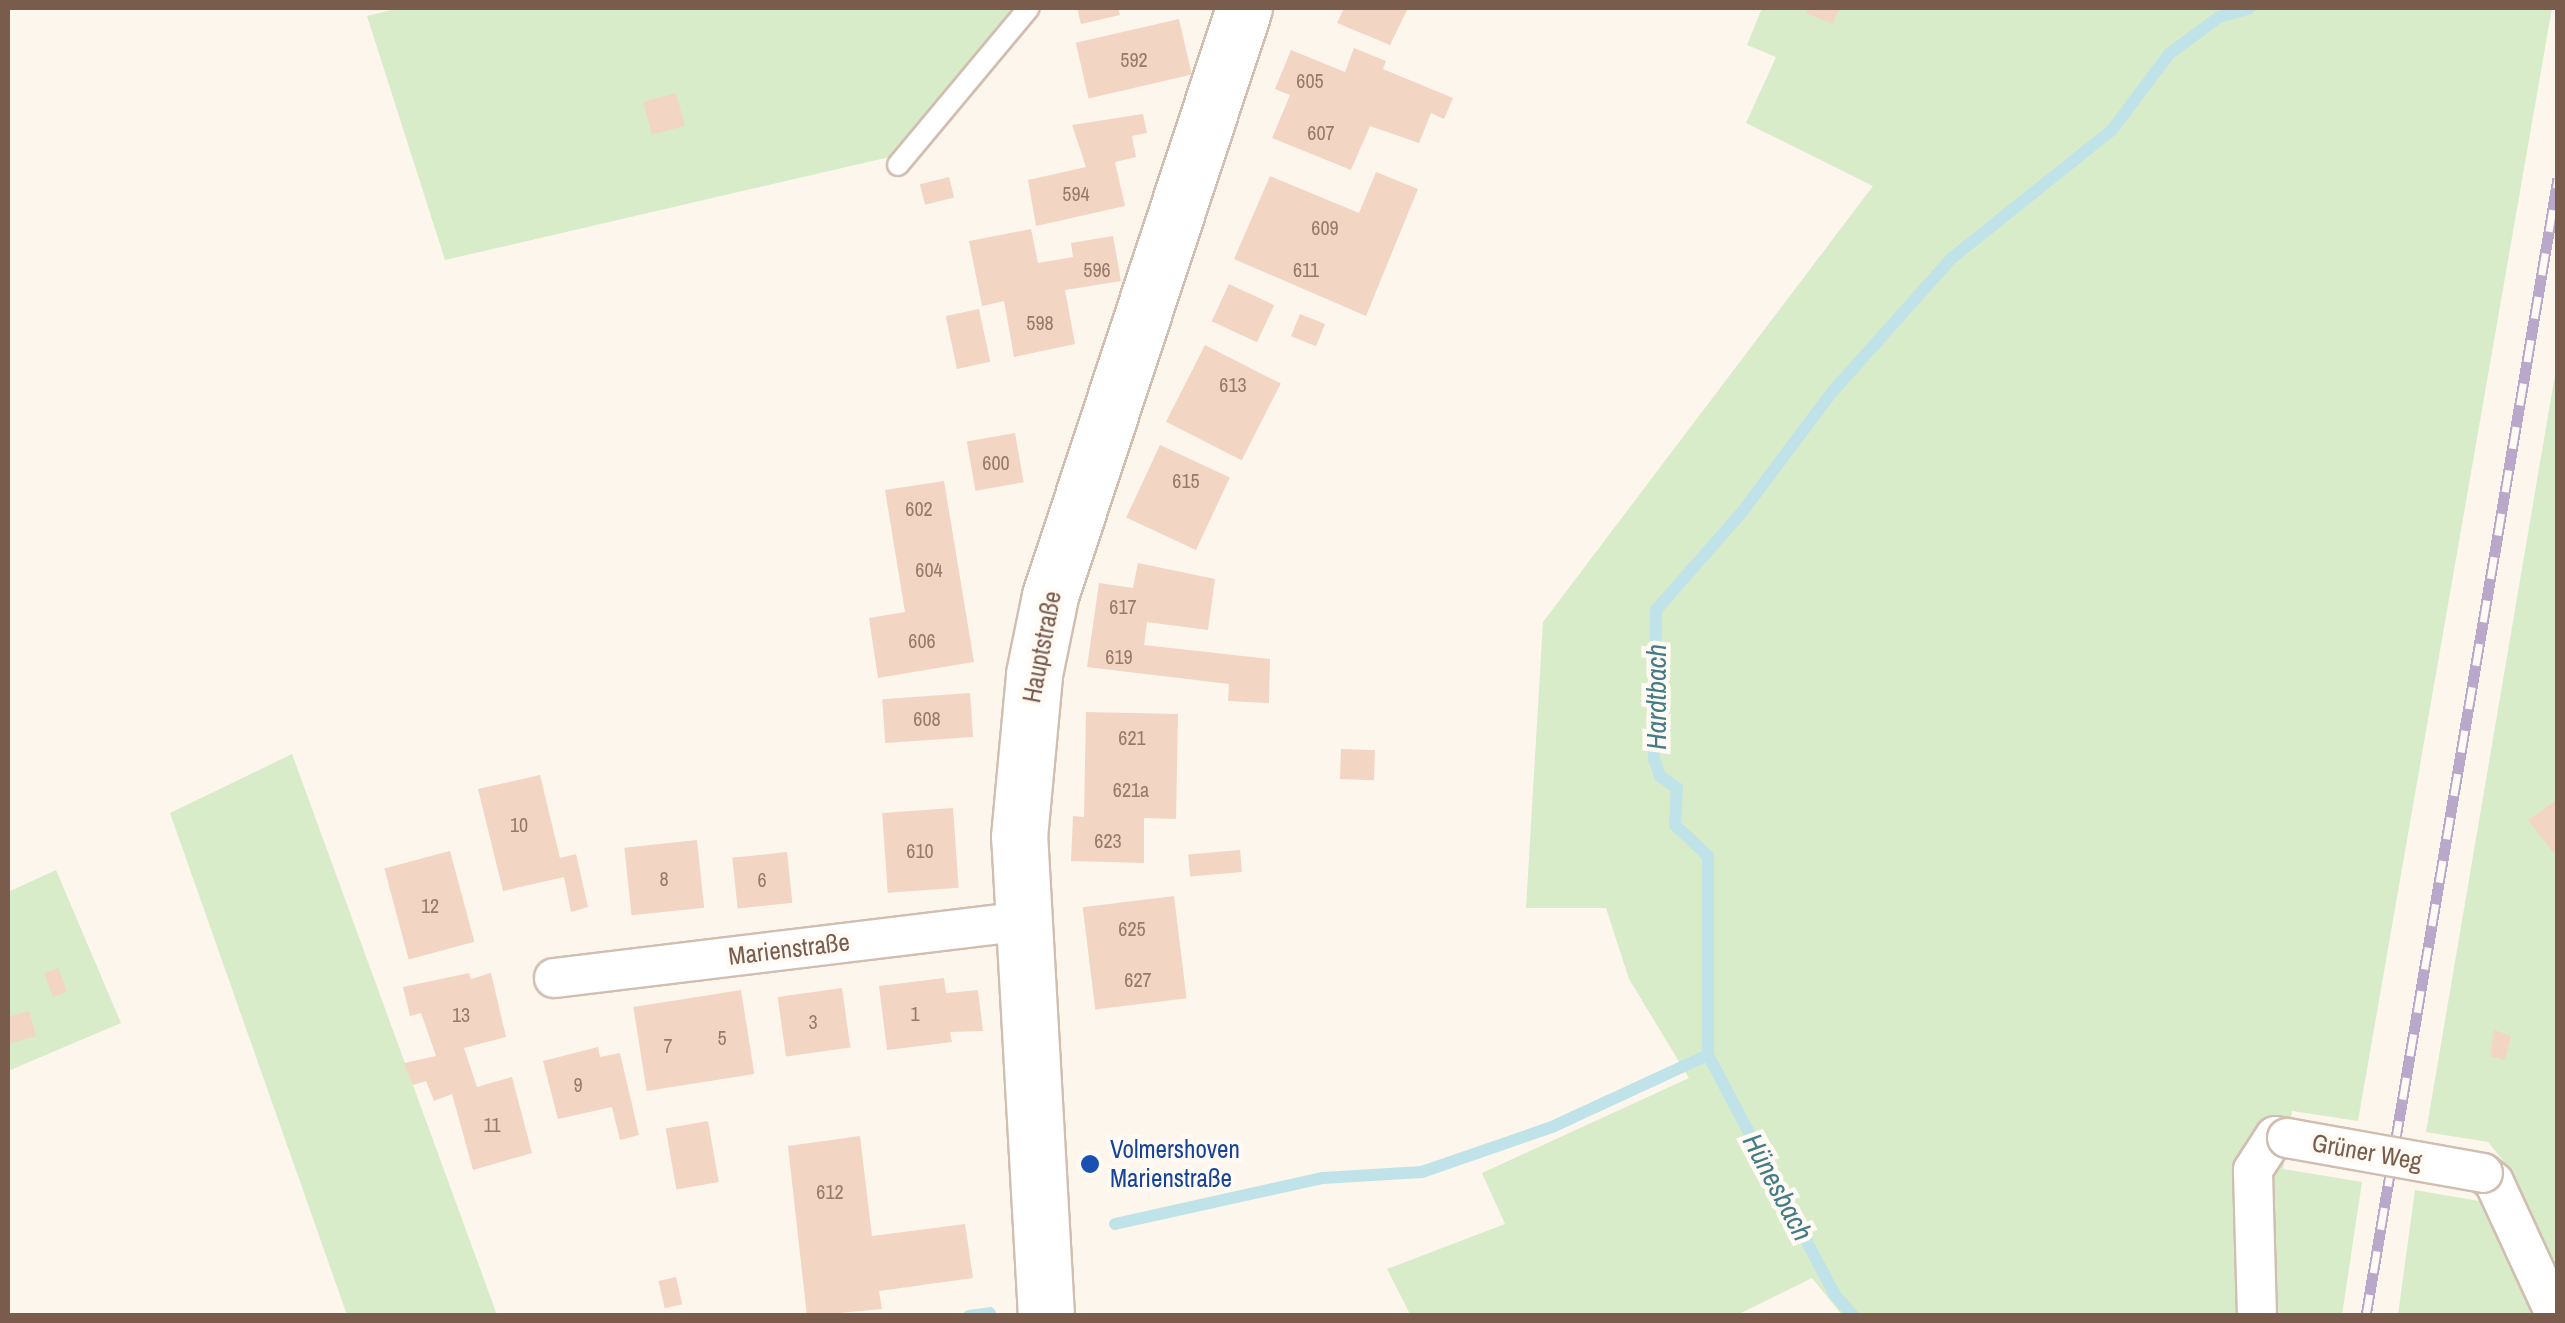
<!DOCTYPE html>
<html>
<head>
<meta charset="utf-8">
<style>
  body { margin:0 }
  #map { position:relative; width:2565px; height:1323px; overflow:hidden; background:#fdf6ec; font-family:"Archivo Narrow",sans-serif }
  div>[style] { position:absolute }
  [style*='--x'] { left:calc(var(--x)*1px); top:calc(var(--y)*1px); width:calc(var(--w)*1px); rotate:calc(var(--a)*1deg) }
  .green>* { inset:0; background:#d8ecc9 }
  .stream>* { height:12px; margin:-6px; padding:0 6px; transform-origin:6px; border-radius:6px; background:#bfe3e8 }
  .building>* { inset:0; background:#f3d5c3; transform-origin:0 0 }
  .roads { filter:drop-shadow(2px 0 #d1beb0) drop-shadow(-2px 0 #d1beb0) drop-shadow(0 2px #d1beb0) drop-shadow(0 -2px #d1beb0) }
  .service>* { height:20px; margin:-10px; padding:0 10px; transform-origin:10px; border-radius:10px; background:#fff }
  .minor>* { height:38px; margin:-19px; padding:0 19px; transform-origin:19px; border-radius:19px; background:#fff }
  .secondary>* { height:55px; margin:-27.5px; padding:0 27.5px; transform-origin:27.5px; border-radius:27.5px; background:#fff }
  .rail>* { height:11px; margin-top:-5.5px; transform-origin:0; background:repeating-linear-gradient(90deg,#fffaf3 0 22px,#b9a8c9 0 44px); box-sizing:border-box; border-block:2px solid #b9a8c9 }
  .bridges { filter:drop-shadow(2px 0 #d1beb0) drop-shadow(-2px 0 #d1beb0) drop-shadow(0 2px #d1beb0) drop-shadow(0 -2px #d1beb0) }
  .minor-bridge>* { height:38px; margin:-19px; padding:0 19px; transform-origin:19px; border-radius:19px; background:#fff }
  .dots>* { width:28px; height:28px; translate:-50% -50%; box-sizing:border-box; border:5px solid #fffaf3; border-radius:50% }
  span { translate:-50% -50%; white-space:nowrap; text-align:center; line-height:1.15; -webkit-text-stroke:9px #fffaf3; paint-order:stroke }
  .number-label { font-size:20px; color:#987a6a }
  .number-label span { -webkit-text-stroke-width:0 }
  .street-label { font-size:25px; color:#7a5c4d }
  .transit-label { font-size:25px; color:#164399 }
  .left { translate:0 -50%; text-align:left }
  .water-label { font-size:28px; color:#437c86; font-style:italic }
  .frame { position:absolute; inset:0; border:10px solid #7a5c4d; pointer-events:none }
</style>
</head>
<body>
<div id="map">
  <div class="green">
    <div style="clip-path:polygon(399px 8px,1015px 8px,894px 156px,445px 260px,367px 16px)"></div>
    <div style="clip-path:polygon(1762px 8px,2552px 8px,2358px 1121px,2292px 1111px,2283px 1169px,2362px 1182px,2342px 1315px,1842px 1315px,1812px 1278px,1737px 1315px,1411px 1316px,1387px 1269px,1505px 1224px,1482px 1173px,1689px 1078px,1629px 979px,1606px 908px,1526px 908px,1543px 622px,1873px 186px,1746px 123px,1776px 57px,1747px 45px)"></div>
    <div style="clip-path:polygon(2557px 363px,2557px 1286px,2505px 1163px,2488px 1142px,2426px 1132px)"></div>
    <div style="clip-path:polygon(292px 754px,497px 1315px,347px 1315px,170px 813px)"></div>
    <div style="clip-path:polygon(56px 870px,121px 1023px,8px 1071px,8px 892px)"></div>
    <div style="clip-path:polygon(2415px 1190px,2479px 1201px,2533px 1315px,2398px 1315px)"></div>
  </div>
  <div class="stream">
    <div style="--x:1708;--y:1055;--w:272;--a:62.1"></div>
    <div style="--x:1835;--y:1295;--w:28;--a:49"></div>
    <div style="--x:1115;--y:1224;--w:213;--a:-12.5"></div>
    <div style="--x:1323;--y:1178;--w:99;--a:-3.5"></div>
    <div style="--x:1422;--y:1172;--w:138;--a:-19.1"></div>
    <div style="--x:1552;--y:1127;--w:172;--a:-24.8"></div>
    <div style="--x:1708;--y:1055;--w:199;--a:-90"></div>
    <div style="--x:1708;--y:856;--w:45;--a:-136.8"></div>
    <div style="--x:1675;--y:825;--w:37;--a:-87"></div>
    <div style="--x:1677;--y:788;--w:21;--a:-145"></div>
    <div style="--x:1660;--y:776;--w:18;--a:-109"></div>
    <div style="--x:1654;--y:759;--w:149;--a:-89.2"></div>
    <div style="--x:1656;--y:610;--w:130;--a:-48.7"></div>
    <div style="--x:1742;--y:512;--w:151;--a:-53.1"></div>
    <div style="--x:1833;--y:391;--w:178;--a:-48.2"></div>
    <div style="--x:1952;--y:258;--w:205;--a:-38.7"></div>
    <div style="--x:2112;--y:130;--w:95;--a:-53.1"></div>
    <div style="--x:2169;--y:54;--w:62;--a:-36.5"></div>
    <div style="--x:2219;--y:17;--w:32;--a:-16"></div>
    <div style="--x:969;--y:1316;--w:21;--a:-8"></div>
  </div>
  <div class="building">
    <div style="clip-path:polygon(1077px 8px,1118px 8px,1120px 15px,1081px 24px)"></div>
    <div style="clip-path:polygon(1344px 8px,1408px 8px,1390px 45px,1337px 23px)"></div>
    <div style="clip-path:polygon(1809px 8px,1840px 8px,1832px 24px,1806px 13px)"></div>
    <div style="left:1179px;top:19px;width:57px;height:106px;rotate:77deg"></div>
    <div style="clip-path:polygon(1354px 48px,1386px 61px,1383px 69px,1453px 98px,1444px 119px,1431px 113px,1419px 143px,1370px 126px,1351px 170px,1272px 138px,1290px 95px,1275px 89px,1291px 50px,1345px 72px)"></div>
    <div style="left:676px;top:93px;width:34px;height:34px;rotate:75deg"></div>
    <div style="clip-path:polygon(1143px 114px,1147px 133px,1132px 136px,1136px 157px,1115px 162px,1125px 206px,1036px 226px,1028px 180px,1086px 167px,1072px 125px)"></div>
    <div style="clip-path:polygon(1376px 172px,1418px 189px,1366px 316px,1234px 259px,1270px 176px,1359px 213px)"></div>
    <div style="left:949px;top:177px;width:21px;height:30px;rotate:76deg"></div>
    <div style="clip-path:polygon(1031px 229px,1038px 263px,1073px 257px,1071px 243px,1113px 236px,1121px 281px,1065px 290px,1075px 344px,1014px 357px,1004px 301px,982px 306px,969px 241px)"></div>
    <div style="left:1229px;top:284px;width:50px;height:41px;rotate:25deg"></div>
    <div style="left:979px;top:309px;width:54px;height:34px;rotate:78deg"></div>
    <div style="left:1300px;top:314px;width:27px;height:24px;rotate:22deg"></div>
    <div style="left:1205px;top:345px;width:85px;height:86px;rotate:27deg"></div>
    <div style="left:1015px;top:433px;width:50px;height:49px;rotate:80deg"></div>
    <div style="left:1160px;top:445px;width:77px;height:80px;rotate:25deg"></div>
    <div style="clip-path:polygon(944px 481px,974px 662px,878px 678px,869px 618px,905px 612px,885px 490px)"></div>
    <div style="clip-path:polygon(1138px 563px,1215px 579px,1208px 630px,1147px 622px,1144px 645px,1270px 659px,1269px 703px,1228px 701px,1229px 684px,1087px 667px,1099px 583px,1133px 588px)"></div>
    <div style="left:970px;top:693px;width:44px;height:88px;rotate:86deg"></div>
    <div style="clip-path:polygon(1086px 712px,1178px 714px,1176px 819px,1144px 818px,1144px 863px,1071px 861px,1073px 816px,1084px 817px)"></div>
    <div style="left:1341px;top:749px;width:34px;height:30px;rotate:2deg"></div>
    <div style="clip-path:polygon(540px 775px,560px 858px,576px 854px,588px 907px,571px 912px,564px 877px,503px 891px,478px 789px)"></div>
    <div style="clip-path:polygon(2558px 799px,2558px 849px,2553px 852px,2528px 820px)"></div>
    <div style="left:953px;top:808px;width:80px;height:71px;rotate:86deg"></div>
    <div style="left:697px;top:840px;width:68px;height:73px;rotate:84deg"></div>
    <div style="left:1240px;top:850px;width:22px;height:52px;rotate:85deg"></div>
    <div style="left:450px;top:851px;width:94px;height:68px;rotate:75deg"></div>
    <div style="left:787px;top:852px;width:51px;height:55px;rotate:84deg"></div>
    <div style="left:1174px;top:896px;width:103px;height:92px;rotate:83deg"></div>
    <div style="left:58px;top:968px;width:25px;height:15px;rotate:69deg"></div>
    <div style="clip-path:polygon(469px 973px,471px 979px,491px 973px,506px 1037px,464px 1048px,477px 1087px,512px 1077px,532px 1153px,473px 1170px,452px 1094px,434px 1101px,426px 1081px,413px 1085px,404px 1063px,436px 1056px,421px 1013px,410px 1016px,403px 987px)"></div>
    <div style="clip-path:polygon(944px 978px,946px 993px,978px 990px,983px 1031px,950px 1032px,952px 1042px,887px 1050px,879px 986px)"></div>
    <div style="left:842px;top:988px;width:60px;height:65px;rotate:82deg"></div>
    <div style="left:741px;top:990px;width:85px;height:109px;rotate:81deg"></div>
    <div style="clip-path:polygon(29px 1011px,36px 1036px,8px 1044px,8px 1017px)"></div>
    <div style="clip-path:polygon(2494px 1030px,2511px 1036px,2505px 1060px,2490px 1056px)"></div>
    <div style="clip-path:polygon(598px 1047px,600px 1057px,620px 1053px,639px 1135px,620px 1140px,612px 1107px,558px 1119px,543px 1061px)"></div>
    <div style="left:708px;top:1121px;width:62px;height:43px;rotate:80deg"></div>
    <div style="clip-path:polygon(860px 1136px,872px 1236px,965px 1224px,973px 1278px,879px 1291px,882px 1309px,807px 1316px,788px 1146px)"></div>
    <div style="left:676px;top:1277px;width:28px;height:18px;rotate:77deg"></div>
  </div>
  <div class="roads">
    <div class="service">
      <div style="--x:898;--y:165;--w:204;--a:-50.2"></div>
    </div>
    <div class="minor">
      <div style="--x:554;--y:978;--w:473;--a:-6.9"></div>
      <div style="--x:2483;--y:1173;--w:14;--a:39"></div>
      <div style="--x:2494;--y:1182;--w:148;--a:65.2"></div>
      <div style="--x:2257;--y:1316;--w:146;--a:-91.6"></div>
      <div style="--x:2253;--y:1170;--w:40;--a:-57.1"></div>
      <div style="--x:2275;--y:1136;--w:12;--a:9"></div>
    </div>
    <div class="secondary">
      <div style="--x:1046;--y:1316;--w:480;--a:-93.2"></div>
      <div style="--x:1019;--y:837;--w:164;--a:-84.7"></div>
      <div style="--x:1034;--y:674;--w:80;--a:-78.4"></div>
      <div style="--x:1050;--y:596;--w:619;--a:-71.74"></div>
    </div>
  </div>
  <div class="rail">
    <div style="--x:2366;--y:1316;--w:1154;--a:-80.42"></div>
  </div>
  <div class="bridges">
    <div class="minor-bridge">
      <div style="--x:2287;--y:1138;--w:199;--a:10.1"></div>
    </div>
  </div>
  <div class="dots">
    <div style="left:1090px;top:1164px;background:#1a4fb4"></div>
  </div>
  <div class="number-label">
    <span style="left:1134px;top:59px">592</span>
    <span style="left:1310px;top:80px">605</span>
    <span style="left:1321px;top:132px">607</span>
    <span style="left:1076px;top:193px">594</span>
    <span style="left:1325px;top:227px">609</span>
    <span style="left:1097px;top:269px">596</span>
    <span style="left:1306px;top:269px">611</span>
    <span style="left:1040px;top:322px">598</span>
    <span style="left:1233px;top:384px">613</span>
    <span style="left:996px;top:462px">600</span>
    <span style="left:1186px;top:480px">615</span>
    <span style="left:919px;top:508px">602</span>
    <span style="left:929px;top:569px">604</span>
    <span style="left:1123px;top:606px">617</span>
    <span style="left:922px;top:640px">606</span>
    <span style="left:1119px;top:656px">619</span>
    <span style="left:927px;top:718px">608</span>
    <span style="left:1132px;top:737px">621</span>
    <span style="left:1131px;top:789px">621a</span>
    <span style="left:519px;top:824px">10</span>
    <span style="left:1108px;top:840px">623</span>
    <span style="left:920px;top:850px">610</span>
    <span style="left:664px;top:878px">8</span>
    <span style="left:762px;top:879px">6</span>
    <span style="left:430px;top:905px">12</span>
    <span style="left:1132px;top:928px">625</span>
    <span style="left:1138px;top:979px">627</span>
    <span style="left:915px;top:1013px">1</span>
    <span style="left:461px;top:1014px">13</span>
    <span style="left:813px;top:1021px">3</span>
    <span style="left:722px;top:1037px">5</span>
    <span style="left:668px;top:1045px">7</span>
    <span style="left:578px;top:1084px">9</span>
    <span style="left:492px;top:1124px">11</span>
    <span style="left:830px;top:1191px">612</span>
  </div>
  <div class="street-label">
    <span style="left:1042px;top:647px;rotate:-79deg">Hauptstraße</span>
    <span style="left:789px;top:949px;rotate:-7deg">Marienstraße</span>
    <span style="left:2367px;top:1152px;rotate:10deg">Grüner Weg</span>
  </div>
  <div class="transit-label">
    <span class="left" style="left:1110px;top:1164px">Volmershoven<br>Marienstraße</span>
  </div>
  <div class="water-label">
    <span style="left:1656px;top:697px;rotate:-90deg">Hardtbach</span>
    <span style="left:1778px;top:1187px;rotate:62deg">Hünesbach</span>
  </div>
  <div class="frame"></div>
</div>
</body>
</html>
